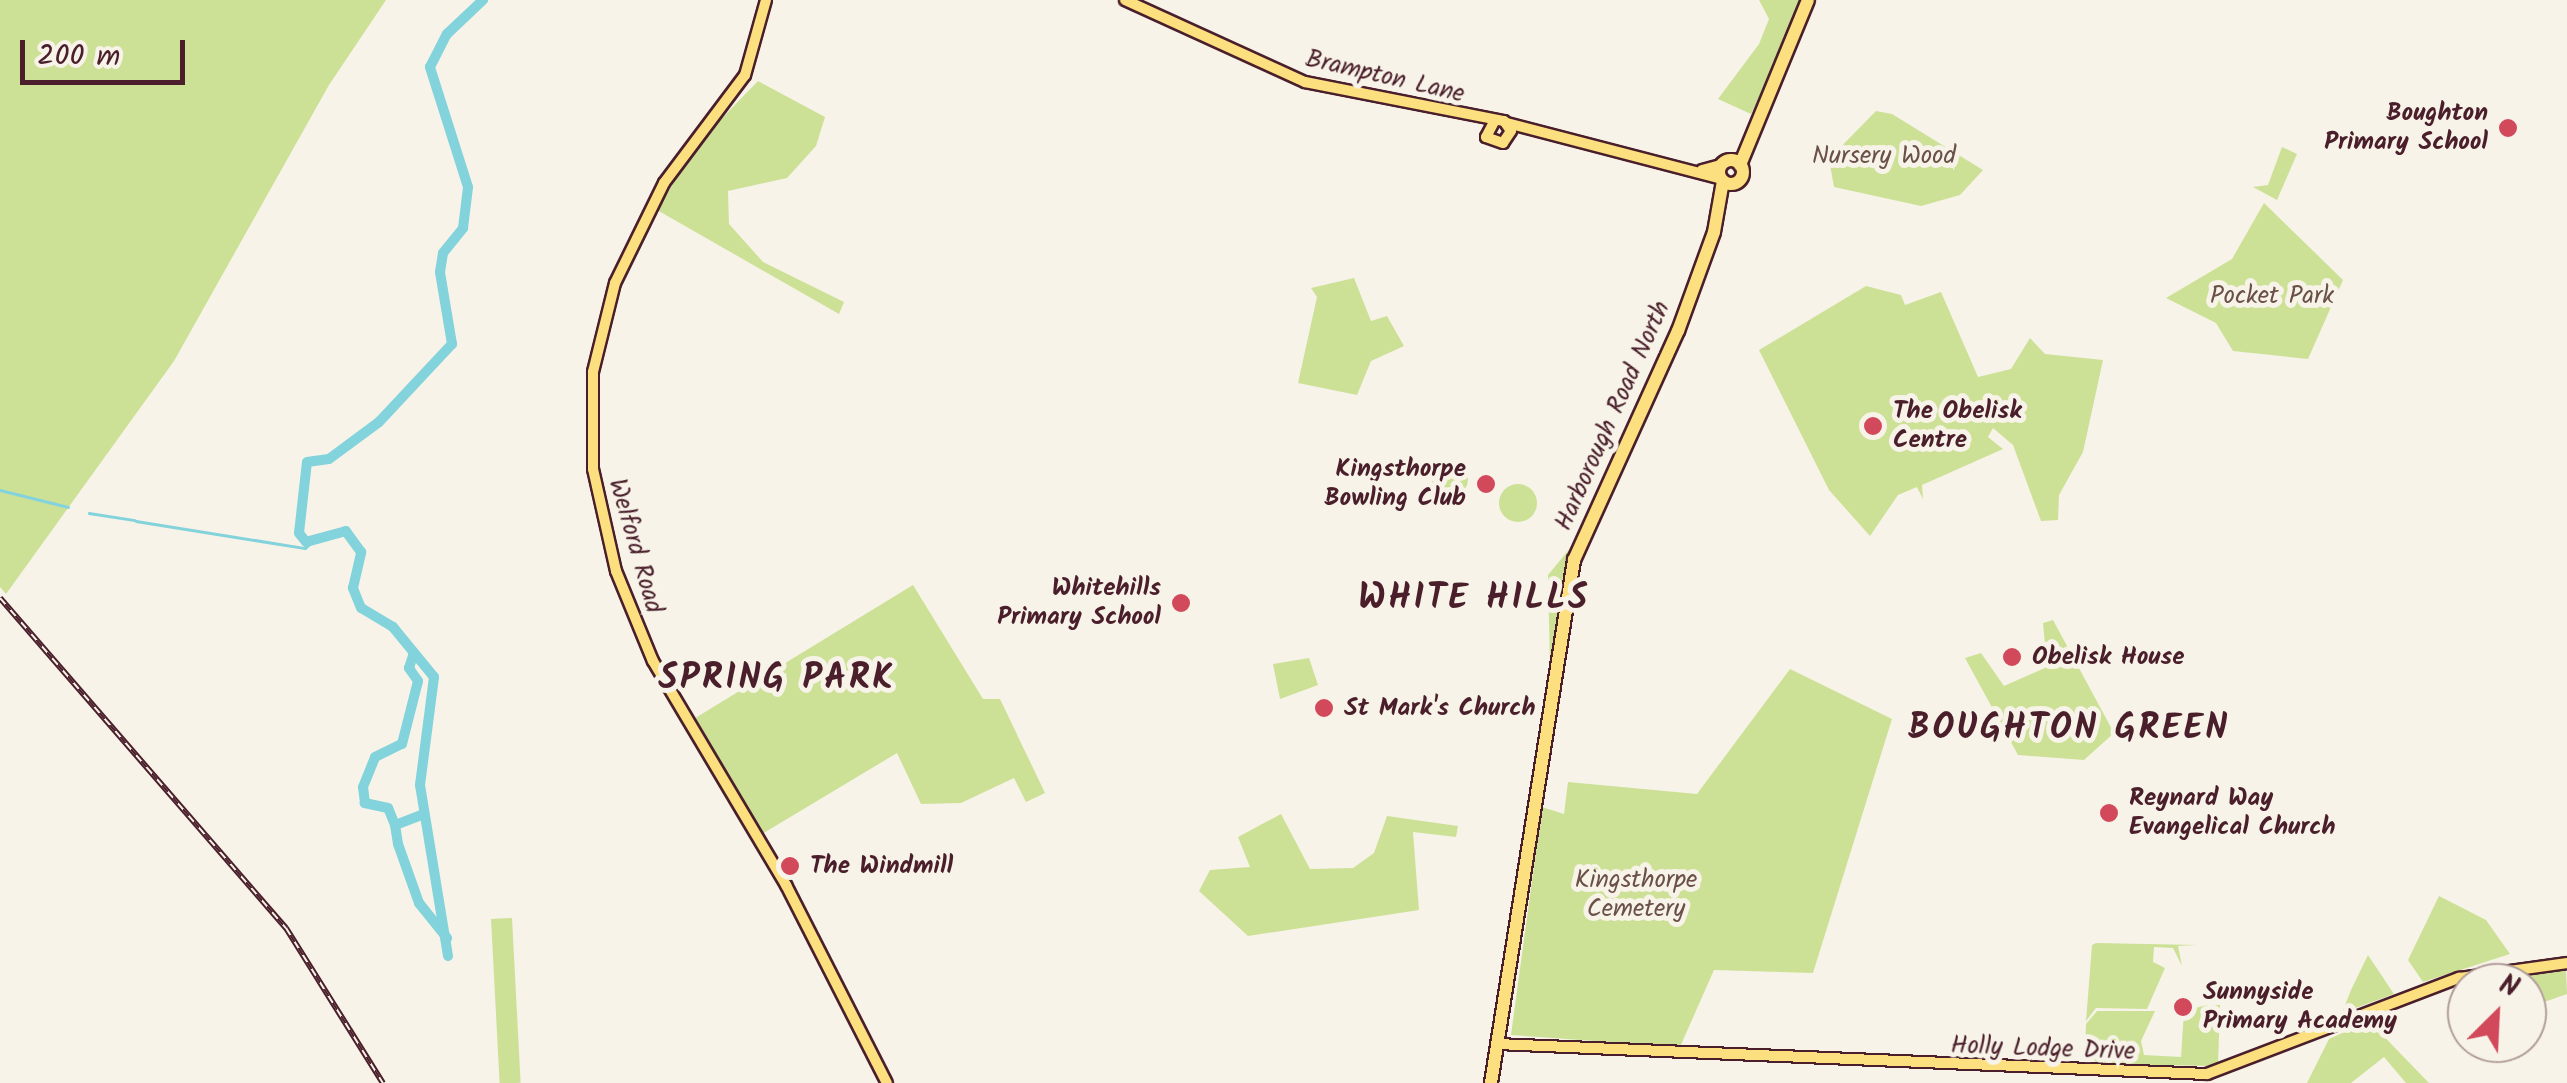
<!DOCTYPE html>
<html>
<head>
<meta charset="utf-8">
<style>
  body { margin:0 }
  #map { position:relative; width:2567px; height:1083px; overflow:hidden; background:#f7f3e8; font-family:Kalam,sans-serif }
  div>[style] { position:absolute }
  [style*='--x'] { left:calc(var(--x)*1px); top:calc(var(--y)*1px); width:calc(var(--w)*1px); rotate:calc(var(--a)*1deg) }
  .green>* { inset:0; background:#cce196; transform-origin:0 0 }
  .round { border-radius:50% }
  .stream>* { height:2.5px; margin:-1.25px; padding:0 1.25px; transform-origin:1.25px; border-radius:1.25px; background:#82d3db }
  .river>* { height:10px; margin:-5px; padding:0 5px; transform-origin:5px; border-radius:5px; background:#82d3db }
  .roads { filter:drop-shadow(2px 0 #4a1f2b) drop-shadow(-2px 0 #4a1f2b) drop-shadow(0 2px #4a1f2b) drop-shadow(0 -2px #4a1f2b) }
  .primary>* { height:10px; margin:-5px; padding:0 5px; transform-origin:5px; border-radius:5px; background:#fce080 }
  .highway>* { height:12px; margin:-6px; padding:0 6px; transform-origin:6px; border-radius:6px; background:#fce080 }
  .highway>.ring { margin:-6px; padding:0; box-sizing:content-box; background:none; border:12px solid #fce080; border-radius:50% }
  .rail>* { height:6px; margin-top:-3px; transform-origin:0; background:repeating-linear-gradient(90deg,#f7f3e8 0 8px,#4a1f2b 0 16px); box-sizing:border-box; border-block:2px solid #4a1f2b }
  .dots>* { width:28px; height:28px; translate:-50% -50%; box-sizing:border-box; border:5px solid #f7f3e8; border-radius:50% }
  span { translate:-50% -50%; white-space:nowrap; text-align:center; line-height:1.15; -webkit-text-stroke:10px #f7f3e8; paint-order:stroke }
  .street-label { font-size:25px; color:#4a1f2b }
  .poi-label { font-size:25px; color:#4a1f2b; font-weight:700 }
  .right { translate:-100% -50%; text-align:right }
  .left { translate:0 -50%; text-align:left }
  .park-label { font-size:25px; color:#6a5046 }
  .district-label { font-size:35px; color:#4a1f2b; font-weight:700; letter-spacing:2.5px }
  .north { position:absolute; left:2447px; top:963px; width:100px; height:100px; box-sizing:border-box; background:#f7f3e8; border:2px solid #b29e9c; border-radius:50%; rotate:24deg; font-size:28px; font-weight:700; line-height:40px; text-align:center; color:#4a1f2b }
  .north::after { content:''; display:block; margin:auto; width:35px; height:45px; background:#d1495b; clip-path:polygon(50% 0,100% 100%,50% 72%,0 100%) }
  .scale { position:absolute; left:20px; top:40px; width:165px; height:45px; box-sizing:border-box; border:5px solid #4a1f2b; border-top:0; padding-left:12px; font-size:30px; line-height:35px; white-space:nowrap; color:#4a1f2b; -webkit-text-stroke:8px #f7f3e8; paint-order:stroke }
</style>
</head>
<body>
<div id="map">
  <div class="green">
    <div style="clip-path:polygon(0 0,386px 0,329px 85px,174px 361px,6px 594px,0 587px)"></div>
    <div style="clip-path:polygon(1759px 0,1804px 0,1751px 114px,1718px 99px,1759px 44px,1769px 19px)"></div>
    <div style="clip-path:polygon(758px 81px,825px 117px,816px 146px,787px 178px,728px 191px,729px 224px,763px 262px,844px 302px,839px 314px,657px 210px,699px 142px)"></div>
    <div style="clip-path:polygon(1876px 111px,1892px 114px,1983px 170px,1960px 195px,1921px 206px,1834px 187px,1829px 159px)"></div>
    <div style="clip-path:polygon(2282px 147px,2297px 154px,2277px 200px,2253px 187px,2268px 185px)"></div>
    <div style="clip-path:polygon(2264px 203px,2343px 280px,2308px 359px,2233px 351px,2216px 323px,2166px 298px,2232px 259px)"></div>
    <div style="clip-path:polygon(1354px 278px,1371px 321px,1387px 316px,1404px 346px,1371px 361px,1357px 395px,1298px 383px,1317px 297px,1311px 288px)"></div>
    <div style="clip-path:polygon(1866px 286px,1901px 295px,1905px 305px,1941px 292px,1978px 377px,2011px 369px,2030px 338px,2045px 354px,2103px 360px,2083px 452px,2059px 495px,2058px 520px,2041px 521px,2013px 445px,1993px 428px,1988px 437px,2003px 449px,1922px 485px,1923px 499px,1917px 487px,1898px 495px,1870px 536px,1829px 490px,1759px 350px)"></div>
    <div class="round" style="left:1432px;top:461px;width:36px;height:36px"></div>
    <div class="round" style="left:1499px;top:484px;width:38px;height:38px"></div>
    <div style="clip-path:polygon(1572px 546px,1572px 551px,1550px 666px,1548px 575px)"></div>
    <div style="clip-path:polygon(913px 585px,983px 699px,1000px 699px,1045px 793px,1026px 802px,1014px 778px,961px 803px,921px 804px,897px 753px,762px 834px,692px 720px)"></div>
    <div style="clip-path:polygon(2053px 620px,2114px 733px,2084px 760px,2018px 755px,1965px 658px,1981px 653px,2004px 686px,2047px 667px,2043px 623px)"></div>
    <div style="clip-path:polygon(1309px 658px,1318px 685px,1280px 699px,1273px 664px)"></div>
    <div style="clip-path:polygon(1790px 669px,1892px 719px,1813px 973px,1714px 970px,1680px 1047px,1511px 1035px,1542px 807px,1564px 814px,1568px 782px,1697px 794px)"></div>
    <div style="clip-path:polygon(1281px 814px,1310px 869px,1353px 868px,1374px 853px,1387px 816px,1458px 826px,1456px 837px,1413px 832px,1419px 910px,1248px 936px,1199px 891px,1210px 870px,1250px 867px,1238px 837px)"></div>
    <div style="clip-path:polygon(2439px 896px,2486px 920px,2510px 954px,2423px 982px,2408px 960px)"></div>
    <div style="left:512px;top:918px;width:165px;height:21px;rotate:87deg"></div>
    <div style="clip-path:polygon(2092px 945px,2096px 943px,2197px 945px,2178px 946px,2182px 966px,2173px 948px,2154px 947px,2153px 962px,2165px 968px,2147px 1009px,2096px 1008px,2086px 1021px)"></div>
    <div style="clip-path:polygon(2368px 955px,2394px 994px,2342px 1013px,2351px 990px)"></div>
    <div style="clip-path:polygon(2566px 970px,2567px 994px,2527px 1008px,2527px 983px,2469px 983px)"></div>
    <div style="clip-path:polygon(2207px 1005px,2220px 1005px,2218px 1066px,2098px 1064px,2085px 1051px,2086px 1024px,2097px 1011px,2155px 1011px,2141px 1041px,2144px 1055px,2181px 1057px,2184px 1011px)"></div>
    <div style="clip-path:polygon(2369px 1021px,2429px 1083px,2406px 1083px,2384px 1057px,2351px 1083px,2307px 1083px,2329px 1039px)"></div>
  </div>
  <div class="stream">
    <div style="--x:0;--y:490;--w:70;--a:14"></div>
    <div style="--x:89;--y:513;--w:46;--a:8.8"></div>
    <div style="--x:136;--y:521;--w:171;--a:9.1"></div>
    <div style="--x:305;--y:548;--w:11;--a:-41"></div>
  </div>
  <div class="river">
    <div style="--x:424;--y:814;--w:31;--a:159"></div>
    <div style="--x:395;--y:825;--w:19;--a:81"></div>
    <div style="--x:398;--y:844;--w:63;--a:70.4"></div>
    <div style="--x:419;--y:903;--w:45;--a:51.3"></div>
    <div style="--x:395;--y:825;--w:18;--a:-112"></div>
    <div style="--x:388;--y:808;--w:24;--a:-168"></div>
    <div style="--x:365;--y:803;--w:16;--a:-97"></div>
    <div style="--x:363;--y:787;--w:32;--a:-68"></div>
    <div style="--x:375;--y:757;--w:30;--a:-26"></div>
    <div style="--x:402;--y:744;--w:65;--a:-75.7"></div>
    <div style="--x:418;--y:681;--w:16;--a:-125"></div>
    <div style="--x:409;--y:668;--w:16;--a:-72"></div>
    <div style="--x:448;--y:956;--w:173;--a:-99.3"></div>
    <div style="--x:420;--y:785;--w:109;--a:-82.6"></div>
    <div style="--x:434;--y:677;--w:65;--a:-129.4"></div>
    <div style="--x:393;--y:627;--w:37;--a:-149"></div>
    <div style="--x:361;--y:608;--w:22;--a:-112"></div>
    <div style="--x:353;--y:588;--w:37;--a:-77"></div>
    <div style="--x:361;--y:552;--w:26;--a:-126"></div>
    <div style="--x:346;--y:531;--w:41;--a:164.6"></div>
    <div style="--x:306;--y:542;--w:11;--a:-128"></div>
    <div style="--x:299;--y:533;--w:71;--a:-83.6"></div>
    <div style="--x:307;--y:462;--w:22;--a:-8"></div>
    <div style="--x:329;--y:459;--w:62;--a:-36.5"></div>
    <div style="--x:379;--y:422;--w:107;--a:-46.9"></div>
    <div style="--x:452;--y:344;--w:73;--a:-99.5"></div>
    <div style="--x:440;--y:272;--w:19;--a:-81"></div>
    <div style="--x:443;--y:253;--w:32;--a:-51"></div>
    <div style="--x:463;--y:228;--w:41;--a:-83"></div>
    <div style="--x:468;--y:187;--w:126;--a:-107.6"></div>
    <div style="--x:430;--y:67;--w:37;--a:-63"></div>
    <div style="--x:447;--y:34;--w:50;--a:-43.4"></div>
  </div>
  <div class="roads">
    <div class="primary">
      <div style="--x:766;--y:0;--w:78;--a:105.6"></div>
      <div style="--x:745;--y:75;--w:135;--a:126.9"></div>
      <div style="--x:664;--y:183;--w:111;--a:116.1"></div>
      <div style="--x:615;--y:283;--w:92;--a:103.9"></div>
      <div style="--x:593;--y:372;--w:97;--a:90"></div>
      <div style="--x:593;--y:469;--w:105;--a:77.3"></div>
      <div style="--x:616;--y:571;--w:97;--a:67.7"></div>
      <div style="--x:653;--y:661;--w:261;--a:59.3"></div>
      <div style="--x:786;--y:885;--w:222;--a:63"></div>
      <div style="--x:1125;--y:0;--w:198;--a:24.5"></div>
      <div style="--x:1305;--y:82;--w:203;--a:11.1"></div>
      <div style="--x:1504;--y:121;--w:12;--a:55"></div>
      <div style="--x:1511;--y:131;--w:14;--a:124"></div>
      <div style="--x:1503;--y:143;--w:18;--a:-161"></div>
      <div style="--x:1486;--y:137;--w:19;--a:-62"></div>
      <div style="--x:1507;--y:123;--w:222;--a:14.6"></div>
      <div style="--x:1702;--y:170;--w:20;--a:-15"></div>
      <div style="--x:1497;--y:1044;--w:711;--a:2.42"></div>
      <div style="--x:2207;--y:1074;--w:270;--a:-20.9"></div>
      <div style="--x:2459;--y:978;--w:109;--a:-7.9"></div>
    </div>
    <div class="highway">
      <div class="ring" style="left:1719px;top:160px;width:12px;height:12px"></div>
      <div style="--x:1740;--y:165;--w:178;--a:-67.6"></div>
      <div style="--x:1491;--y:1083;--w:530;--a:-80.98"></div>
      <div style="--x:1574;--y:560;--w:252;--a:-65.6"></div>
      <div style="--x:1678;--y:331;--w:105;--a:-70"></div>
      <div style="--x:1714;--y:232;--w:52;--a:-80"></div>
    </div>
  </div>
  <div class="rail">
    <div style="--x:0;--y:598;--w:437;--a:49.1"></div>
    <div style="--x:286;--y:928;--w:183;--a:58"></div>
  </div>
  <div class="dots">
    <div style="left:2508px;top:128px;background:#d1495b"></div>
    <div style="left:1873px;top:426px;background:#d1495b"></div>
    <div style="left:1486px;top:484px;background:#d1495b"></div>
    <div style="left:1181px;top:603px;background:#d1495b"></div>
    <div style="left:2012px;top:657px;background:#d1495b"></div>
    <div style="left:1324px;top:708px;background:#d1495b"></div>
    <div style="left:2109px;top:813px;background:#d1495b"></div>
    <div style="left:790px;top:866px;background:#d1495b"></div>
    <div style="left:2183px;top:1007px;background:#d1495b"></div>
  </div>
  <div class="street-label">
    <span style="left:1385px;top:77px;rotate:13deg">Brampton Lane</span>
    <span style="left:1613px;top:416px;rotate:-66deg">Harborough Road North</span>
    <span style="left:635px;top:546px;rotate:74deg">Welford Road</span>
    <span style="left:2043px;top:1049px;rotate:2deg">Holly Lodge Drive</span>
  </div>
  <div class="poi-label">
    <span class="right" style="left:2488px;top:128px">Boughton<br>Primary School</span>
    <span class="left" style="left:1893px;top:426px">The Obelisk<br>Centre</span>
    <span class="right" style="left:1466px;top:484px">Kingsthorpe<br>Bowling Club</span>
    <span class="right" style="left:1161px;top:603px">Whitehills<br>Primary School</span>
    <span class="left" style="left:2032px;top:657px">Obelisk House</span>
    <span class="left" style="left:1344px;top:708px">St Mark's Church</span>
    <span class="left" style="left:2129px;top:813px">Reynard Way<br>Evangelical Church</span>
    <span class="left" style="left:810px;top:866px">The Windmill</span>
    <span class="left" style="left:2203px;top:1007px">Sunnyside<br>Primary Academy</span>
  </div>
  <div class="park-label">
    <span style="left:1884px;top:156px">Nursery Wood</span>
    <span style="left:2272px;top:296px">Pocket Park</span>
    <span style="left:1636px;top:895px">Kingsthorpe<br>Cemetery</span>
  </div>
  <div class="district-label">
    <span style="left:1474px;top:599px">WHITE HILLS</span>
    <span style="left:777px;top:679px">SPRING PARK</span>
    <span style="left:2069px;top:729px">BOUGHTON GREEN</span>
  </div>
  <div class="north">N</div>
  <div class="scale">200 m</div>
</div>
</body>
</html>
